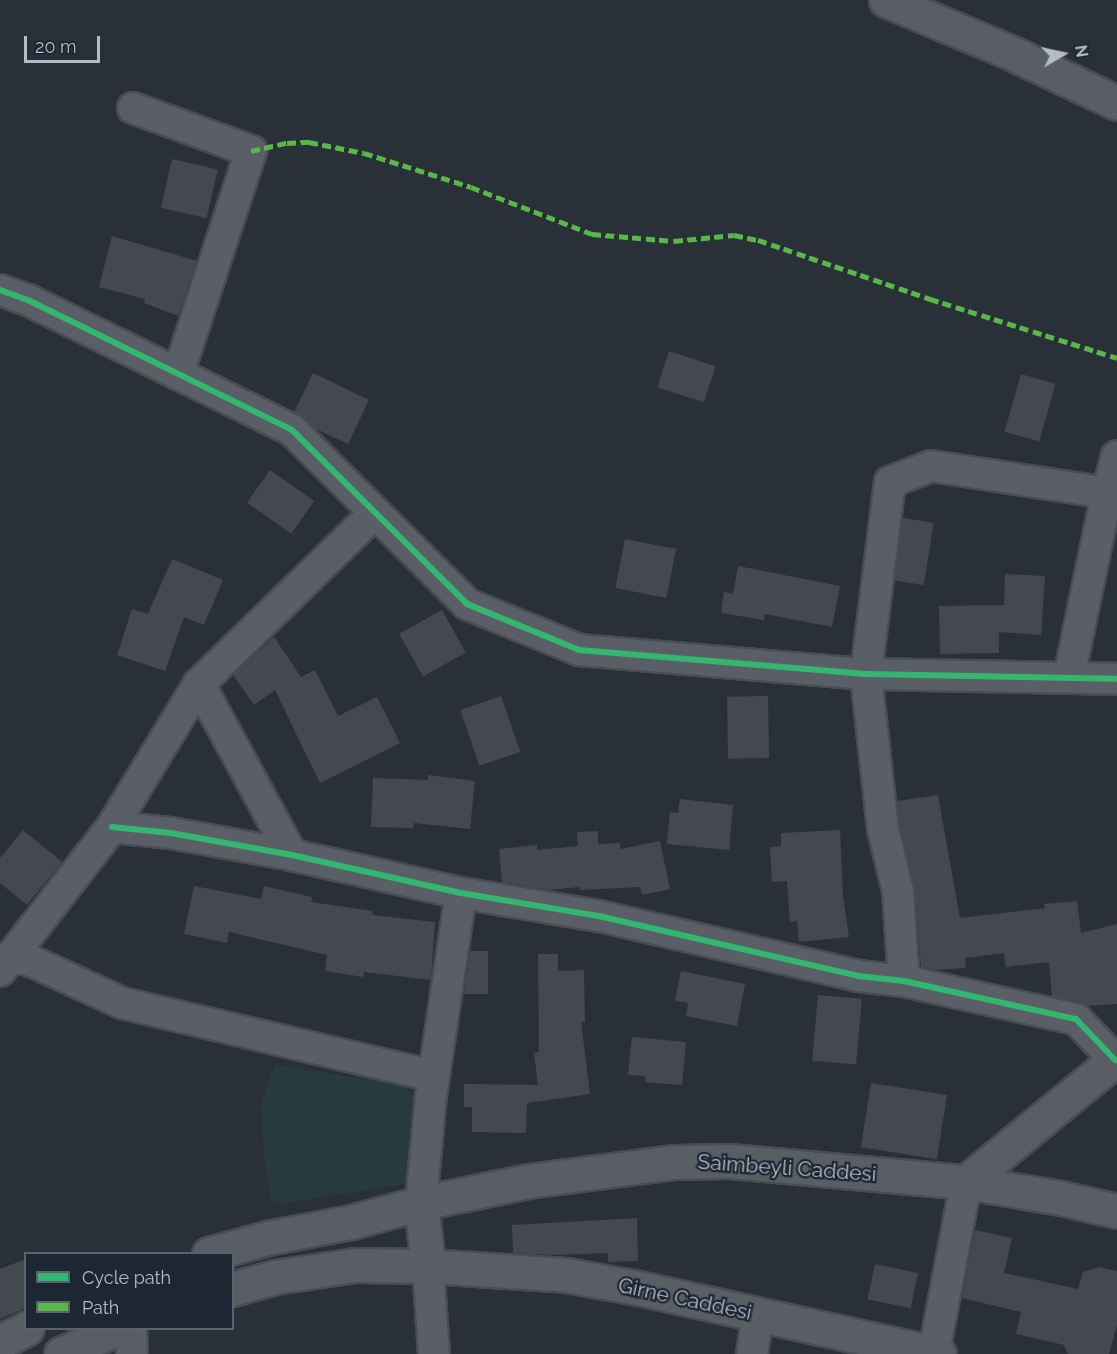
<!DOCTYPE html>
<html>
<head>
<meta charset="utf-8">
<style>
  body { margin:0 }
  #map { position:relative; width:1117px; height:1354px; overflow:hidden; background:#2a3038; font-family:Raleway,sans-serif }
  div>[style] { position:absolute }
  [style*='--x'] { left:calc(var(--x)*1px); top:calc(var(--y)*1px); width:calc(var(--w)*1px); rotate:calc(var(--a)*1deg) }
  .green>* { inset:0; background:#273a3e }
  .building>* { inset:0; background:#444950; transform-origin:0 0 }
  .roads { filter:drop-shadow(2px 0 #484c53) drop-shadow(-2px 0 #484c53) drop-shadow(0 2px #484c53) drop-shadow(0 -2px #484c53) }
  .street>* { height:30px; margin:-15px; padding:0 15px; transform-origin:15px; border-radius:15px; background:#5a5e66 }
  .secondary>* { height:33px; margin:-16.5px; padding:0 16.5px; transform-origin:16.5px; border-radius:16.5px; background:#595d64 }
  .quiet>* { height:4.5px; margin-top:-2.25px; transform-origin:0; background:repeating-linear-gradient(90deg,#58b947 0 9px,transparent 0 13.5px) }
  .cycleway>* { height:6px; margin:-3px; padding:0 3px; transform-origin:3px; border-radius:3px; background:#33b770 }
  span { translate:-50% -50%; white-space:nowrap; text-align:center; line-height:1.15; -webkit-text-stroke:4.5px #1d2633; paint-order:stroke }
  .street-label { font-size:21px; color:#b4bcc9 }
  .legend { position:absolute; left:24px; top:1252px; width:210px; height:78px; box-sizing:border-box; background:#1d2633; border:2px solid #59626f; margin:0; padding:8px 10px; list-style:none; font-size:18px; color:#b4bcc9 }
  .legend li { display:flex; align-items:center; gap:12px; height:30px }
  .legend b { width:30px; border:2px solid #59626f }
  .north { position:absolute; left:1033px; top:24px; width:60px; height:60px; -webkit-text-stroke:4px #1d2633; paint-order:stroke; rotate:81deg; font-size:16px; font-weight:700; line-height:24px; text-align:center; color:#b4bcc9 }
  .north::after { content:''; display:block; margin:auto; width:21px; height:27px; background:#b4bcc9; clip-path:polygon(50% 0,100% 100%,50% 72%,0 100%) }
  .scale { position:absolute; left:24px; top:36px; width:76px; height:27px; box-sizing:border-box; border:3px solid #b4bcc9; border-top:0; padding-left:8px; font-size:18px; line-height:21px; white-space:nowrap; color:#b4bcc9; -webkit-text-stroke:4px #1d2633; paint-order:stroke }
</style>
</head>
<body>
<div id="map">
  <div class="green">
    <div style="clip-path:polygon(275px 1065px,405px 1085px,416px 1100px,411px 1183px,280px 1204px,271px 1200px,264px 1159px,261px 1102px)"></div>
  </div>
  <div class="building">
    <div style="left:172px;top:159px;width:47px;height:50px;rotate:13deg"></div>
    <div style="clip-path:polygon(112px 236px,197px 261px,178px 316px,144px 303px,145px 299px,99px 287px)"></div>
    <div style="left:669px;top:351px;width:49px;height:38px;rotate:18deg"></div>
    <div style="clip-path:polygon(313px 373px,369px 400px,348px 444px,314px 428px,294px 412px)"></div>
    <div style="left:1021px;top:374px;width:36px;height:60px;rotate:16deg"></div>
    <div style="left:270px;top:470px;width:54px;height:40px;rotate:35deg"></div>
    <div style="left:903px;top:518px;width:31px;height:63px;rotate:9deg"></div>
    <div style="left:625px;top:539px;width:52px;height:50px;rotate:11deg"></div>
    <div style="clip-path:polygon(172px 559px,223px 580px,204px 625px,184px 617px,165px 671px,117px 655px,132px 609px,148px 614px)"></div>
    <div style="clip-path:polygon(738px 566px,840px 586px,832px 627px,765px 614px,764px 620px,721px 613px,724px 592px,733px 594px)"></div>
    <div style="clip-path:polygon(1005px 574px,1045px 576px,1041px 635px,999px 632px,999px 653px,940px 654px,939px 606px,1004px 605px)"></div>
    <div style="left:442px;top:610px;width:49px;height:49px;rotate:61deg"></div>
    <div style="clip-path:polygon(274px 637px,301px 677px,315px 670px,338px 716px,377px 697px,400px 743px,320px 783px,275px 690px,254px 705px,233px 675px)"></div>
    <div style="left:501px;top:696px;width:59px;height:43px;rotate:71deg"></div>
    <div style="left:768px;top:696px;width:62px;height:41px;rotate:89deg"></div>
    <div style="clip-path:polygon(428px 775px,475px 781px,470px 829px,414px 823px,413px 828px,371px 827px,373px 778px,428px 780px)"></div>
    <div style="clip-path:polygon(938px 795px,960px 918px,1045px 908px,1044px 904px,1077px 901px,1081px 933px,1117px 924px,1117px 1004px,1086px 1006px,1052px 996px,1049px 962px,1006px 967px,1004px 953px,965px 958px,966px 968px,936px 970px,921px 967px,915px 890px,900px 826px,897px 801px)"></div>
    <div style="clip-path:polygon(680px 799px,733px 805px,729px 850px,667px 844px,670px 812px,678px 813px)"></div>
    <div style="clip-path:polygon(23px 830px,62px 862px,27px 905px,0 883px,0 858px)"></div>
    <div style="clip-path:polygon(840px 830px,843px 896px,849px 937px,799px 942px,797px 921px,790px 922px,787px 881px,772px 882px,770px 847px,781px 846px,781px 833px)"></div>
    <div style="clip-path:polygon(598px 831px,598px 844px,620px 843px,620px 849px,660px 841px,670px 889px,642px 895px,640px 887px,580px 890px,580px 887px,548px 890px,502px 882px,499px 849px,537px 845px,537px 850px,578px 846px,577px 832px)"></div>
    <div style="clip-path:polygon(194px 886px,261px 899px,264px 886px,312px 897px,311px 902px,373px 911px,372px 915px,435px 922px,431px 980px,364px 972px,363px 977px,325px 971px,327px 955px,229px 932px,227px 943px,184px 934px)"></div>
    <div style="clip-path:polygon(470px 951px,488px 951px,488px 994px,464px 994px)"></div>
    <div style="clip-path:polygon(538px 954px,558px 954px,558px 971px,584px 970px,585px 1022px,581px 1022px,590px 1094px,527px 1103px,526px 1133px,472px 1132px,472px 1107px,464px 1107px,464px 1084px,538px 1085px,534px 1053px,539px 1052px)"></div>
    <div style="clip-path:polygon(681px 971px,745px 984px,737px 1026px,686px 1016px,688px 1003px,675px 1001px)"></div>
    <div style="left:818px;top:995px;width:44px;height:66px;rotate:5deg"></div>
    <div style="clip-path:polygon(632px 1037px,686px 1042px,682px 1085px,645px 1082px,645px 1076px,628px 1075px)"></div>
    <div style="left:871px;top:1083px;width:77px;height:65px;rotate:9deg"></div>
    <div style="clip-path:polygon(637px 1218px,638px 1261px,608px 1262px,608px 1253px,552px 1255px,513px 1253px,512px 1225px)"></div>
    <div style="clip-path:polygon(975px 1230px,1012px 1238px,1004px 1273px,1078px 1289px,1083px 1272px,1099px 1267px,1117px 1271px,1117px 1325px,1109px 1354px,1068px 1354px,1064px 1345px,1016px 1334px,1021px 1312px,962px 1298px)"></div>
    <div style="clip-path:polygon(26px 1259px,26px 1308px,0 1319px,0 1269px)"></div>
    <div style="left:875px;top:1264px;width:44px;height:36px;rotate:12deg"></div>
  </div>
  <div class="roads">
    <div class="street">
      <div style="--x:133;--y:108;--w:126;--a:20"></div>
      <div style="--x:251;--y:151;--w:235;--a:108.1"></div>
      <div style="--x:0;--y:290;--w:32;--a:20"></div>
      <div style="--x:30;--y:301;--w:292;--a:26.2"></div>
      <div style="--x:292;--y:430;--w:247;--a:44.8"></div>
      <div style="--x:467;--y:604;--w:121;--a:22.3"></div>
      <div style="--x:579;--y:650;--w:288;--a:4.8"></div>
      <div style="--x:866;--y:674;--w:251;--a:1.1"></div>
      <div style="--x:1069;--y:677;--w:188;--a:-78.3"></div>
      <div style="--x:1107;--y:493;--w:38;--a:-75"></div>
      <div style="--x:199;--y:684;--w:195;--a:61.5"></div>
      <div style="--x:112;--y:827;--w:59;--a:5.8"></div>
      <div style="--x:171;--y:833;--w:123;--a:10.3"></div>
      <div style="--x:292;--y:855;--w:173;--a:12.7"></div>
      <div style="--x:461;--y:893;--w:140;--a:9.5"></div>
      <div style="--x:599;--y:916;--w:266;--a:13"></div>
      <div style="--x:858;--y:976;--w:46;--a:6.2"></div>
      <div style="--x:904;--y:981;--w:176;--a:12.5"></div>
      <div style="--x:1076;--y:1019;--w:57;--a:46.4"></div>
      <div style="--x:11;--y:956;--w:21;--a:14"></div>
      <div style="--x:31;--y:961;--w:100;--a:24.8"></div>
      <div style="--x:122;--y:1003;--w:320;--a:13.2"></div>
      <div style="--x:0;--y:971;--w:182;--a:-52.1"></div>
      <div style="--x:112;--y:827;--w:167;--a:-58.7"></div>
      <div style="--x:199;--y:684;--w:245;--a:-44.2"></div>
      <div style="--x:904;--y:981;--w:90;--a:-93.8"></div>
      <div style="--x:898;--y:891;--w:64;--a:-103.6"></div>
      <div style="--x:883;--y:829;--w:156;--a:-96.3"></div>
      <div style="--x:866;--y:674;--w:193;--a:-82.9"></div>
      <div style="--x:890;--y:482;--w:44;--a:-21.3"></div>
      <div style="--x:931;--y:466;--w:178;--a:8.7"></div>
      <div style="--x:421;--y:1203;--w:107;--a:-84.7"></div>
      <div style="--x:431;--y:1096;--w:205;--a:-81.6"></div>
      <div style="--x:428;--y:1266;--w:88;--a:86.1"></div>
      <div style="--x:131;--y:1328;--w:26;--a:88"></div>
      <div style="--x:934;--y:1352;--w:173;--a:-79.3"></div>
      <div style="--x:752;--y:1354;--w:40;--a:-81.5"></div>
    </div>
    <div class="secondary">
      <div style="--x:886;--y:0;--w:137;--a:22.8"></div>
      <div style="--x:1012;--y:53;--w:116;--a:25.5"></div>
      <div style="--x:966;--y:1182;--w:195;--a:-39.4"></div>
      <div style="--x:421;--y:1203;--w:63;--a:83.7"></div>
      <div style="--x:209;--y:1254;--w:60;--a:-15.4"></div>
      <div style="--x:267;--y:1238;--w:86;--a:-10.8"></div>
      <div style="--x:351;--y:1222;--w:73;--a:-15.2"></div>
      <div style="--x:421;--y:1203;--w:109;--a:-11.6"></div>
      <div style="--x:528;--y:1181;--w:148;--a:-7.4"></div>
      <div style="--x:675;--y:1162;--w:55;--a:-1"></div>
      <div style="--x:730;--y:1161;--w:237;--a:5.1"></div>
      <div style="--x:966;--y:1182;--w:96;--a:9.6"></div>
      <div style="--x:1061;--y:1198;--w:57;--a:13.1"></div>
      <div style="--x:232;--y:1289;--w:45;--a:-15.6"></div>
      <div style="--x:275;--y:1277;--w:81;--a:-8.5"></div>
      <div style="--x:355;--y:1265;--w:73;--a:0.8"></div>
      <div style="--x:428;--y:1266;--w:138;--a:3.7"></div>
      <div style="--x:566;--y:1275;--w:73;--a:10.2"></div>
      <div style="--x:638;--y:1288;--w:308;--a:12.4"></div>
      <div style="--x:0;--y:1342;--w:30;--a:-27"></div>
      <div style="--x:61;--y:1354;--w:63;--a:-24.5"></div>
    </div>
  </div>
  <div class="quiet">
    <div style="--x:251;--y:151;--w:37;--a:-13"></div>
    <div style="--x:287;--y:143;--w:22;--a:-3"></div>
    <div style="--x:309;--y:142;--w:56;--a:11.3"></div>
    <div style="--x:364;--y:153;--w:112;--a:17.6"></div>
    <div style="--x:471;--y:187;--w:130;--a:21.2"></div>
    <div style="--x:592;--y:234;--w:82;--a:4.9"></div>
    <div style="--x:674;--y:241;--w:60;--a:-5.7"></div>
    <div style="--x:734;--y:235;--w:25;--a:12"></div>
    <div style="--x:758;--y:240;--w:182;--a:18.9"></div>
    <div style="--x:930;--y:299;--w:196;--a:17.5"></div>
  </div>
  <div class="cycleway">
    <div style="--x:0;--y:290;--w:32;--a:20"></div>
    <div style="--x:30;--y:301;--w:292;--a:26.2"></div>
    <div style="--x:292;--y:430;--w:247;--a:44.8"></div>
    <div style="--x:467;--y:604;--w:121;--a:22.3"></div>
    <div style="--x:579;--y:650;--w:288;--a:4.8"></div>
    <div style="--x:866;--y:674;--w:251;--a:1.1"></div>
    <div style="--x:112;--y:827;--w:59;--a:5.8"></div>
    <div style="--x:171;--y:833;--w:123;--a:10.3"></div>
    <div style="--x:292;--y:855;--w:173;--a:12.7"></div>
    <div style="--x:461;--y:893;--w:140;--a:9.5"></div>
    <div style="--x:599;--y:916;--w:266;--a:13"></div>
    <div style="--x:858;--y:976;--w:46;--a:6.2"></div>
    <div style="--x:904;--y:981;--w:176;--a:12.5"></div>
    <div style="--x:1076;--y:1019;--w:57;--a:46.4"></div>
  </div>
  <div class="street-label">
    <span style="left:787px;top:1168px;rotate:4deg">Saimbeyli Caddesi</span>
    <span style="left:685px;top:1299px;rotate:12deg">Girne Caddesi</span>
  </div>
  <ul class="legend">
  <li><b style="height:8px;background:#33b770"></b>Cycle path</li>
  <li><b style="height:8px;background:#58b947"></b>Path</li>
  </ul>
  <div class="north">N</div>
  <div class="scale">20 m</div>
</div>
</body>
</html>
